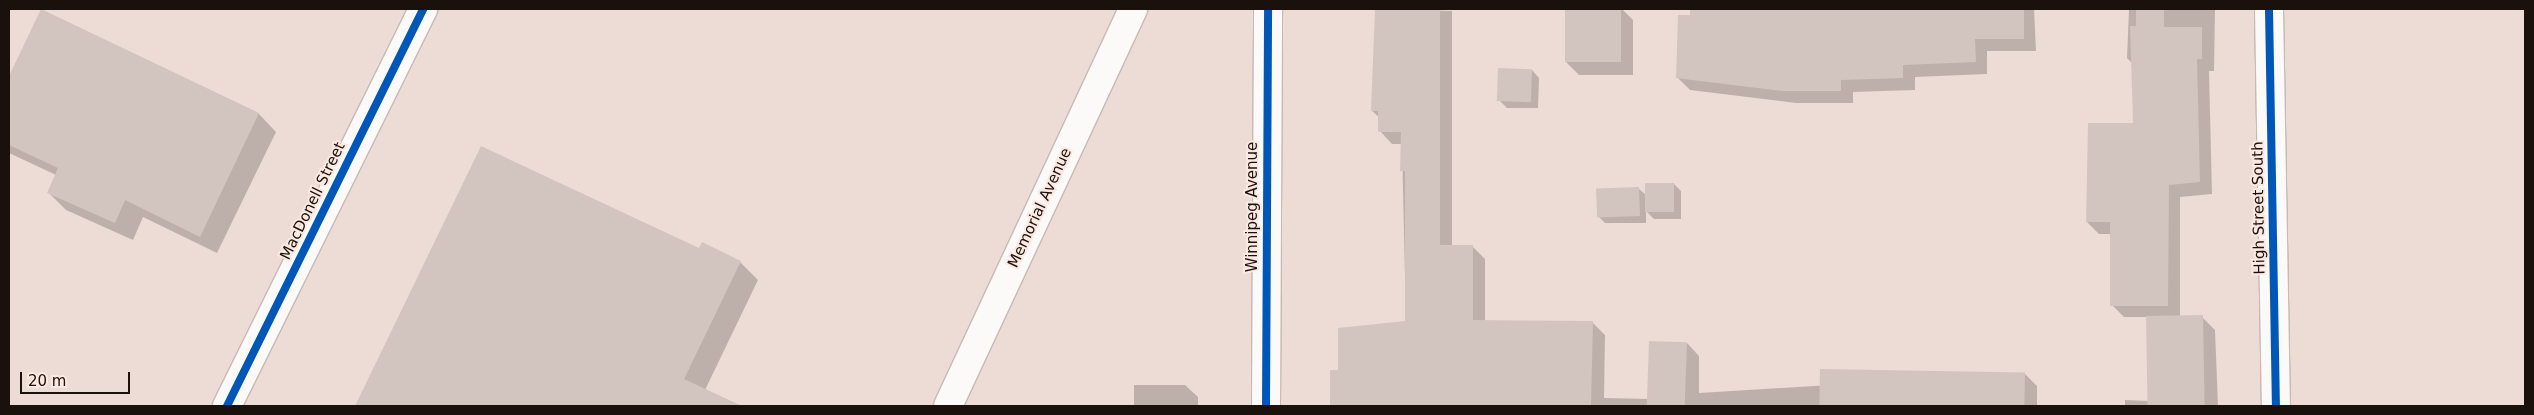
<!DOCTYPE html>
<html>
<head>
<meta charset="utf-8">
<style>
  body { margin:0 }
  #map { position:relative; width:2534px; height:415px; overflow:hidden; background:#eddcd5; font-family:"DejaVu Sans",sans-serif }
  div>[style] { position:absolute }
  [style*='--x'] { left:calc(var(--x)*1px); top:calc(var(--y)*1px); width:calc(var(--w)*1px); rotate:calc(var(--a)*1deg) }
  .shadow>* { inset:0; background:#0003 }
  .building>* { inset:0; background:#d2c5c0; transform-origin:0 0 }
  .roads { filter:drop-shadow(1px 0 #c7b9b4) drop-shadow(-1px 0 #c7b9b4) drop-shadow(0 1px #c7b9b4) drop-shadow(0 -1px #c7b9b4) }
  .minor>* { height:28px; margin:-14px; padding:0 14px; transform-origin:14px; border-radius:14px; background:#fcfaf9 }
  .major>* { height:28px; margin:-14px; padding:0 14px; transform-origin:14px; border-radius:14px; background:#fcfaf9 }
  .cycleway>* { height:8px; margin:-4px; padding:0 4px; transform-origin:4px; border-radius:4px; background:#0057b8 }
  span { translate:-50% -50%; white-space:nowrap; text-align:center; line-height:1.15; -webkit-text-stroke:4px #fbe8e0; paint-order:stroke }
  .street-label { font-size:15px; color:#1a100c }
  .frame { position:absolute; inset:0; border:10px solid #1a100c; pointer-events:none }
  .scale { position:absolute; left:20px; top:372px; width:110px; height:22px; box-sizing:border-box; border:2px solid #1a100c; border-top:0; padding-left:6px; font-size:15px; line-height:18px; white-space:nowrap; color:#1a100c; -webkit-text-stroke:4px #fbe8e0; paint-order:stroke }
</style>
</head>
<body>
<div id="map">
  <div class="shadow">
    <div style="clip-path:polygon(1376px 9px,1452px 11px,1452px 246px,1473px 247px,1485px 259px,1485px 322px,1593px 323px,1605px 335px,1604px 398px,1650px 399px,1687px 343px,1699px 356px,1699px 393px,2024px 373px,2037px 386px,2037px 406px,1331px 406px,1331px 371px,1340px 371px,1406px 322px,1402px 144px,1392px 144px,1380px 131px,1380px 118px,1372px 111px)"></div>
    <div style="clip-path:polygon(1567px 9px,1622px 9px,1633px 20px,1633px 75px,1579px 75px,1566px 62px)"></div>
    <div style="clip-path:polygon(1692px 9px,2034px 9px,2036px 51px,1987px 51px,1987px 74px,1915px 77px,1915px 90px,1853px 92px,1853px 103px,1796px 103px,1690px 90px,1677px 77px)"></div>
    <div style="clip-path:polygon(2129px 9px,2215px 9px,2214px 71px,2209px 71px,2212px 194px,2180px 197px,2180px 317px,2202px 317px,2215px 330px,2218px 406px,2125px 406px,2125px 400px,2149px 401px,2148px 317px,2124px 317px,2112px 305px,2112px 234px,2099px 234px,2087px 222px,2134px 124px,2132px 63px,2127px 58px)"></div>
    <div style="clip-path:polygon(42px 10px,259px 114px,276px 132px,217px 253px,143px 217px,133px 240px,66px 210px,49px 193px,56px 175px,9px 153px,9px 79px)"></div>
    <div style="clip-path:polygon(1532px 70px,1539px 78px,1538px 108px,1507px 108px,1499px 100px)"></div>
    <div style="clip-path:polygon(1674px 184px,1681px 191px,1681px 219px,1654px 219px,1646px 211px,1646px 223px,1605px 223px,1598px 216px,1639px 189px,1647px 196px)"></div>
    <div style="clip-path:polygon(702px 244px,740px 262px,758px 280px,705px 390px,739px 406px,363px 406px,359px 402px,700px 250px)"></div>
    <div style="clip-path:polygon(1134px 385px,1185px 385px,1198px 397px,1198px 406px,1134px 406px)"></div>
  </div>
  <div class="building">
    <div style="clip-path:polygon(41px 9px,259px 113px,200px 237px,125px 200px,115px 223px,47px 193px,58px 168px,9px 145px,9px 76px)"></div>
    <div style="clip-path:polygon(1375px 9px,1440px 9px,1440px 245px,1473px 245px,1473px 320px,1593px 321px,1591px 406px,1330px 406px,1330px 370px,1338px 370px,1338px 328px,1405px 321px,1405px 171px,1400px 171px,1401px 132px,1378px 132px,1378px 111px,1371px 111px)"></div>
    <div style="left:1565px;top:9px;width:56px;height:53px"></div>
    <div style="clip-path:polygon(1690px 9px,2024px 9px,2024px 39px,1975px 39px,1976px 62px,1903px 65px,1903px 78px,1841px 80px,1841px 91px,1783px 91px,1676px 78px,1678px 15px,1690px 15px)"></div>
    <div style="clip-path:polygon(2136px 9px,2164px 9px,2164px 27px,2202px 27px,2202px 59px,2197px 59px,2200px 182px,2169px 185px,2168px 306px,2110px 306px,2110px 222px,2086px 222px,2088px 123px,2133px 123px,2130px 26px,2136px 26px)"></div>
    <div style="left:1498px;top:68px;width:34px;height:33px;rotate:2deg"></div>
    <div style="clip-path:polygon(481px 146px,699px 248px,702px 242px,741px 261px,684px 379px,742px 406px,355px 406px)"></div>
    <div style="left:1645px;top:183px;width:29px;height:29px"></div>
    <div style="left:1639px;top:187px;width:29px;height:43px;rotate:88deg"></div>
    <div style="left:2203px;top:315px;width:91px;height:57px;rotate:89deg"></div>
    <div style="left:1649px;top:341px;width:38px;height:65px;rotate:2deg"></div>
    <div style="left:1820px;top:369px;width:205px;height:37px;rotate:1deg"></div>
  </div>
  <div class="roads">
    <div class="minor">
      <div style="--x:2269;--y:9;--w:397;--a:89"></div>
      <div style="--x:227;--y:406;--w:443;--a:-63.7"></div>
      <div style="--x:1266;--y:406;--w:397;--a:-89.7"></div>
    </div>
    <div class="major">
      <div style="--x:948;--y:406;--w:438;--a:-65"></div>
    </div>
  </div>
  <div class="cycleway">
    <div style="--x:2269;--y:9;--w:397;--a:89"></div>
    <div style="--x:227;--y:406;--w:443;--a:-63.7"></div>
    <div style="--x:1266;--y:406;--w:397;--a:-89.7"></div>
  </div>
  <div class="street-label">
    <span style="left:313px;top:201px;rotate:-64deg">MacDonell Street</span>
    <span style="left:1253px;top:207px;rotate:-90deg">Winnipeg Avenue</span>
    <span style="left:1040px;top:208px;rotate:-65deg">Memorial Avenue</span>
    <span style="left:2259px;top:208px;rotate:-91deg">High Street South</span>
  </div>
  <div class="frame"></div>
  <div class="scale">20 m</div>
</div>
</body>
</html>
